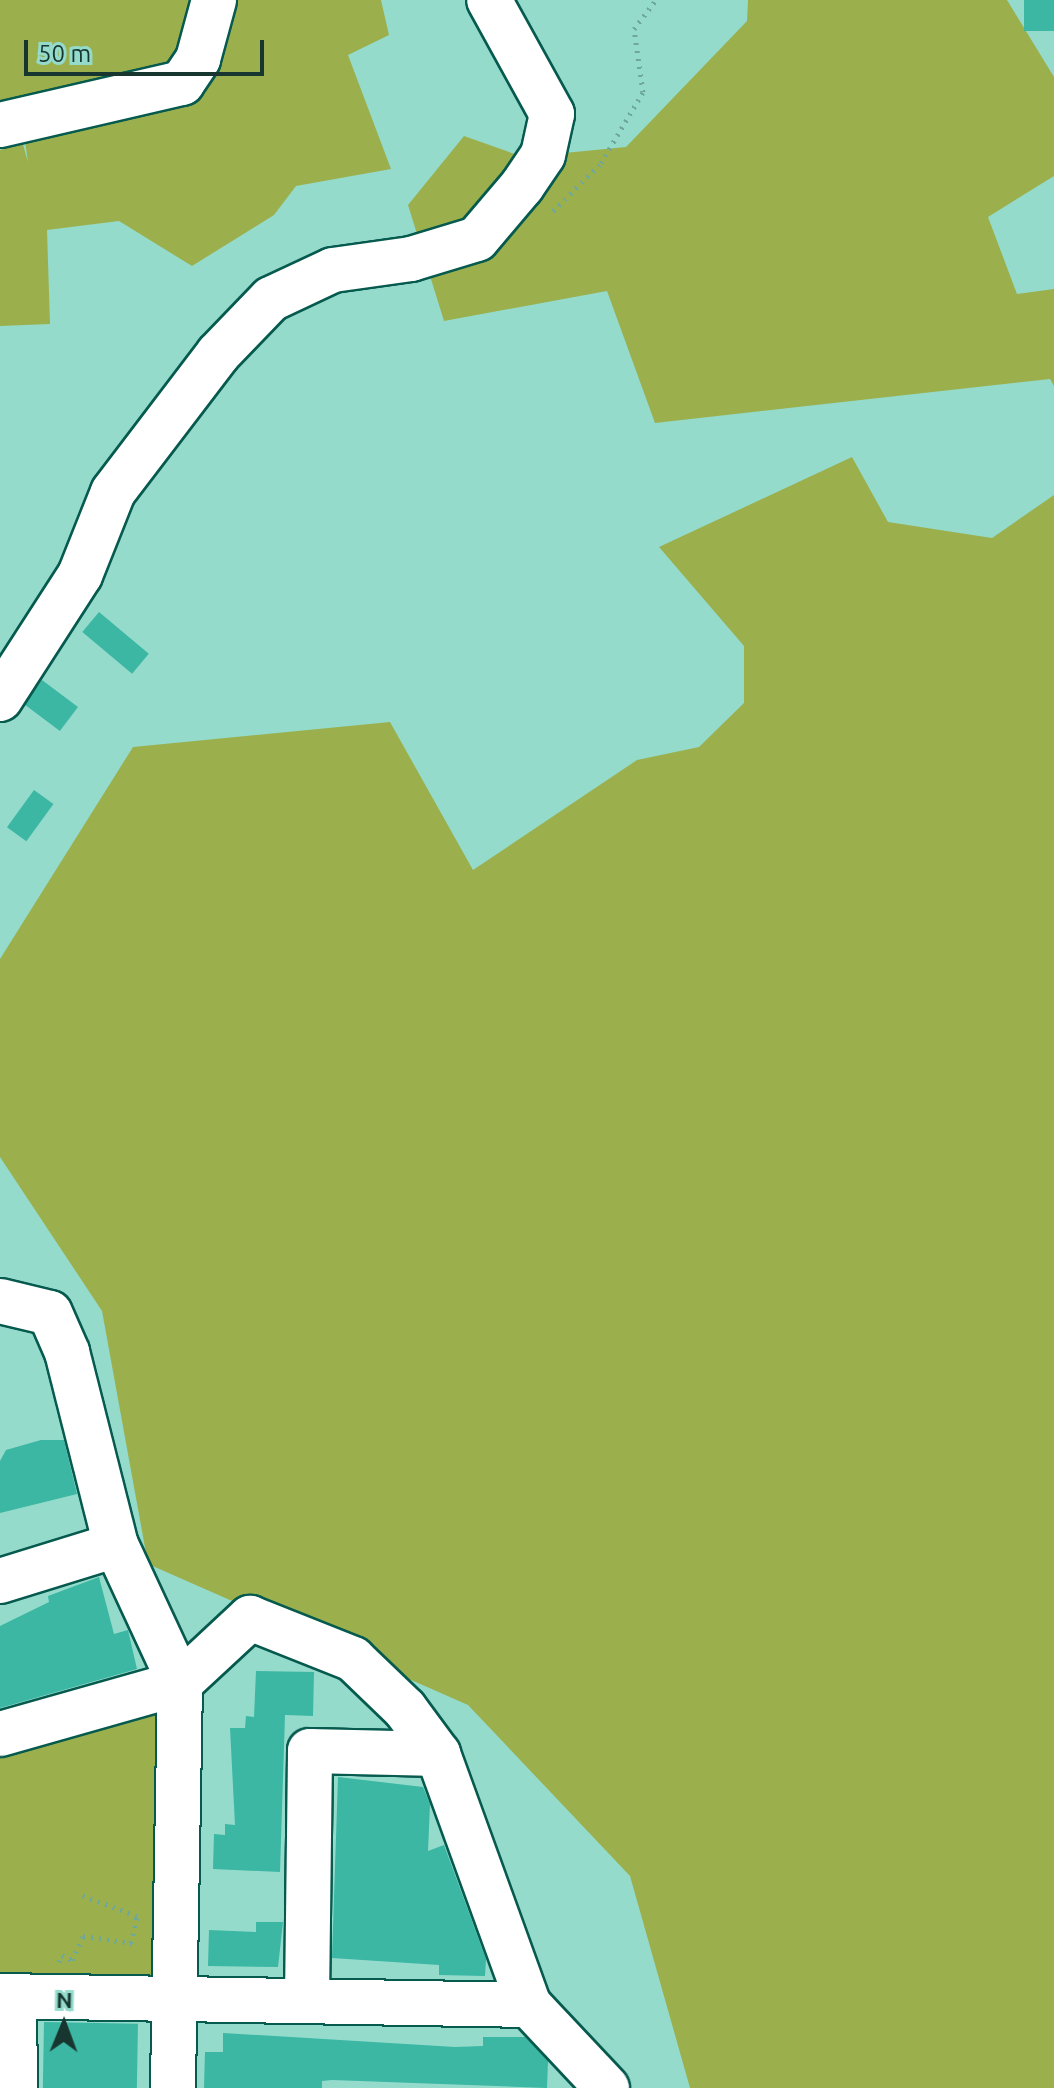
<!DOCTYPE html>
<html>
<head>
<meta charset="utf-8">
<style>
  body { margin:0 }
  #map { position:relative; width:1054px; height:2088px; overflow:hidden; background:#94dbcc; font-family:Ubuntu,sans-serif }
  div>[style] { position:absolute }
  [style*='--x'] { left:calc(var(--x)*1px); top:calc(var(--y)*1px); width:calc(var(--w)*1px); rotate:calc(var(--a)*1deg) }
  .green>* { inset:0; background:#9bb04d }
  .building>* { inset:0; background:#3bb7a3; transform-origin:0 0 }
  .path>* { height:5px; margin-top:-2.5px; transform-origin:0; background:repeating-linear-gradient(90deg,#6ea89c 0 2px,transparent 0 8px) }
  .roads { filter:drop-shadow(2px 0 #065a4e) drop-shadow(-2px 0 #065a4e) drop-shadow(0 2px #065a4e) drop-shadow(0 -2px #065a4e) }
  .minor>* { height:44px; margin:-22px; padding:0 22px; transform-origin:22px; border-radius:22px; background:#fff }
  span { translate:-50% -50%; white-space:nowrap; text-align:center; line-height:1.15; -webkit-text-stroke:7px #94dbcc; paint-order:stroke }
  .north { position:absolute; left:24px; top:1984px; width:80px; height:80px; -webkit-text-stroke:6px #94dbcc; paint-order:stroke; rotate:1deg; font-size:22px; font-weight:700; line-height:32px; text-align:center; color:#183630 }
  .north::after { content:''; display:block; margin:auto; width:28px; height:36px; background:#183630; clip-path:polygon(50% 0,100% 100%,50% 72%,0 100%) }
  .scale { position:absolute; left:24px; top:40px; width:240px; height:36px; box-sizing:border-box; border:4px solid #183630; border-top:0; padding-left:10px; font-size:24px; line-height:28px; white-space:nowrap; color:#183630; -webkit-text-stroke:6px #94dbcc; paint-order:stroke }
</style>
</head>
<body>
<div id="map">
  <div class="green">
    <div style="clip-path:polygon(0 0,202px 0,185px 62px,0 118px)"></div>
    <div style="clip-path:polygon(223px 0,381px 0,389px 35px,348px 55px,391px 169px,296px 186px,274px 215px,192px 266px,119px 221px,47px 230px,50px 324px,0 326px,0 150px,22px 141px,28px 162px,23px 128px,176px 93px)"></div>
    <div style="clip-path:polygon(748px 0,1007px 0,1054px 77px,1054px 176px,988px 217px,1017px 294px,1054px 289px,1054px 386px,1050px 379px,655px 423px,607px 291px,444px 321px,408px 205px,464px 136px,523px 157px,626px 147px,747px 21px)"></div>
    <div style="clip-path:polygon(852px 457px,888px 522px,992px 538px,1054px 495px,1054px 2088px,690px 2088px,630px 1876px,468px 1705px,148px 1564px,102px 1311px,0 1157px,0 959px,133px 747px,390px 722px,473px 870px,637px 760px,699px 747px,744px 703px,744px 646px,659px 547px)"></div>
    <div style="clip-path:polygon(169px 1695px,158px 1977px,0 1989px,0 1743px)"></div>
  </div>
  <div class="building">
    <div style="left:1024px;top:0;width:30px;height:31px"></div>
    <div style="left:99px;top:612px;width:65px;height:26px;rotate:40deg"></div>
    <div style="left:42px;top:680px;width:45px;height:30px;rotate:37deg"></div>
    <div style="left:34px;top:790px;width:24px;height:46px;rotate:36deg"></div>
    <div style="clip-path:polygon(41px 1440px,64px 1440px,77px 1494px,0 1513px,0 1461px,6px 1450px)"></div>
    <div style="clip-path:polygon(99px 1577px,114px 1634px,128px 1630px,137px 1669px,0 1708px,0 1626px,49px 1602px,48px 1596px)"></div>
    <div style="clip-path:polygon(256px 1671px,314px 1672px,313px 1716px,285px 1715px,280px 1872px,213px 1869px,214px 1834px,225px 1835px,225px 1824px,235px 1825px,230px 1728px,245px 1728px,246px 1716px,254px 1717px)"></div>
    <div style="clip-path:polygon(338px 1777px,423px 1787px,430px 1804px,428px 1851px,444px 1845px,486px 1959px,485px 1976px,439px 1975px,439px 1965px,332px 1958px)"></div>
    <div style="clip-path:polygon(256px 1922px,283px 1922px,278px 1967px,208px 1966px,209px 1930px,256px 1932px)"></div>
    <div style="left:44px;top:2022px;width:94px;height:66px;rotate:1deg"></div>
    <div style="clip-path:polygon(223px 2033px,455px 2047px,483px 2046px,483px 2037px,525px 2037px,548px 2061px,547px 2088px,332px 2080px,322px 2081px,322px 2088px,204px 2088px,205px 2052px,223px 2052px)"></div>
  </div>
  <div class="path">
    <div style="--x:553;--y:211;--w:68;--a:-45"></div>
    <div style="--x:601;--y:163;--w:82;--a:-59.4"></div>
    <div style="--x:643;--y:92;--w:64;--a:-98.1"></div>
    <div style="--x:634;--y:29;--w:36;--a:-53"></div>
    <div style="--x:59;--y:1962;--w:8;--a:-67"></div>
    <div style="--x:62;--y:1955;--w:11;--a:27"></div>
    <div style="--x:72;--y:1960;--w:26;--a:-65"></div>
    <div style="--x:83;--y:1936;--w:49;--a:8.3"></div>
    <div style="--x:131;--y:1943;--w:28;--a:-77"></div>
    <div style="--x:137;--y:1916;--w:60;--a:-159.4"></div>
  </div>
  <div class="roads">
    <div class="minor">
      <div style="--x:0;--y:125;--w:187;--a:-13"></div>
      <div style="--x:182;--y:83;--w:29;--a:-56"></div>
      <div style="--x:198;--y:59;--w:61;--a:-74.8"></div>
      <div style="--x:0;--y:699;--w:148;--a:-57.2"></div>
      <div style="--x:80;--y:575;--w:89;--a:-68.3"></div>
      <div style="--x:113;--y:492;--w:173;--a:-52.7"></div>
      <div style="--x:218;--y:354;--w:76;--a:-46.1"></div>
      <div style="--x:271;--y:299;--w:68;--a:-25.1"></div>
      <div style="--x:333;--y:270;--w:79;--a:-8"></div>
      <div style="--x:411;--y:259;--w:69;--a:-16.9"></div>
      <div style="--x:477;--y:239;--w:70;--a:-49.7"></div>
      <div style="--x:522;--y:186;--w:37;--a:-56"></div>
      <div style="--x:543;--y:155;--w:42;--a:-77.6"></div>
      <div style="--x:552;--y:114;--w:130;--a:-118.9"></div>
      <div style="--x:0;--y:1301;--w:51;--a:13.5"></div>
      <div style="--x:50;--y:1313;--w:43;--a:66.4"></div>
      <div style="--x:67;--y:1352;--w:199;--a:75.8"></div>
      <div style="--x:116;--y:1545;--w:152;--a:65.1"></div>
      <div style="--x:180;--y:1683;--w:405;--a:91"></div>
      <div style="--x:0;--y:1581;--w:121;--a:-17.2"></div>
      <div style="--x:0;--y:1734;--w:187;--a:-15.8"></div>
      <div style="--x:180;--y:1683;--w:96;--a:-42.9"></div>
      <div style="--x:250;--y:1618;--w:111;--a:21.7"></div>
      <div style="--x:353;--y:1659;--w:72;--a:43.9"></div>
      <div style="--x:405;--y:1709;--w:56;--a:53.7"></div>
      <div style="--x:0;--y:1996;--w:529;--a:0.97"></div>
      <div style="--x:14;--y:1997;--w:91;--a:89.4"></div>
      <div style="--x:307;--y:2000;--w:249;--a:-89.3"></div>
      <div style="--x:310;--y:1751;--w:128;--a:1.3"></div>
      <div style="--x:438;--y:1754;--w:267;--a:70.1"></div>
      <div style="--x:529;--y:2005;--w:114;--a:46.8"></div>
    </div>
  </div>
  <div class="north">N</div>
  <div class="scale">50 m</div>
</div>
</body>
</html>
